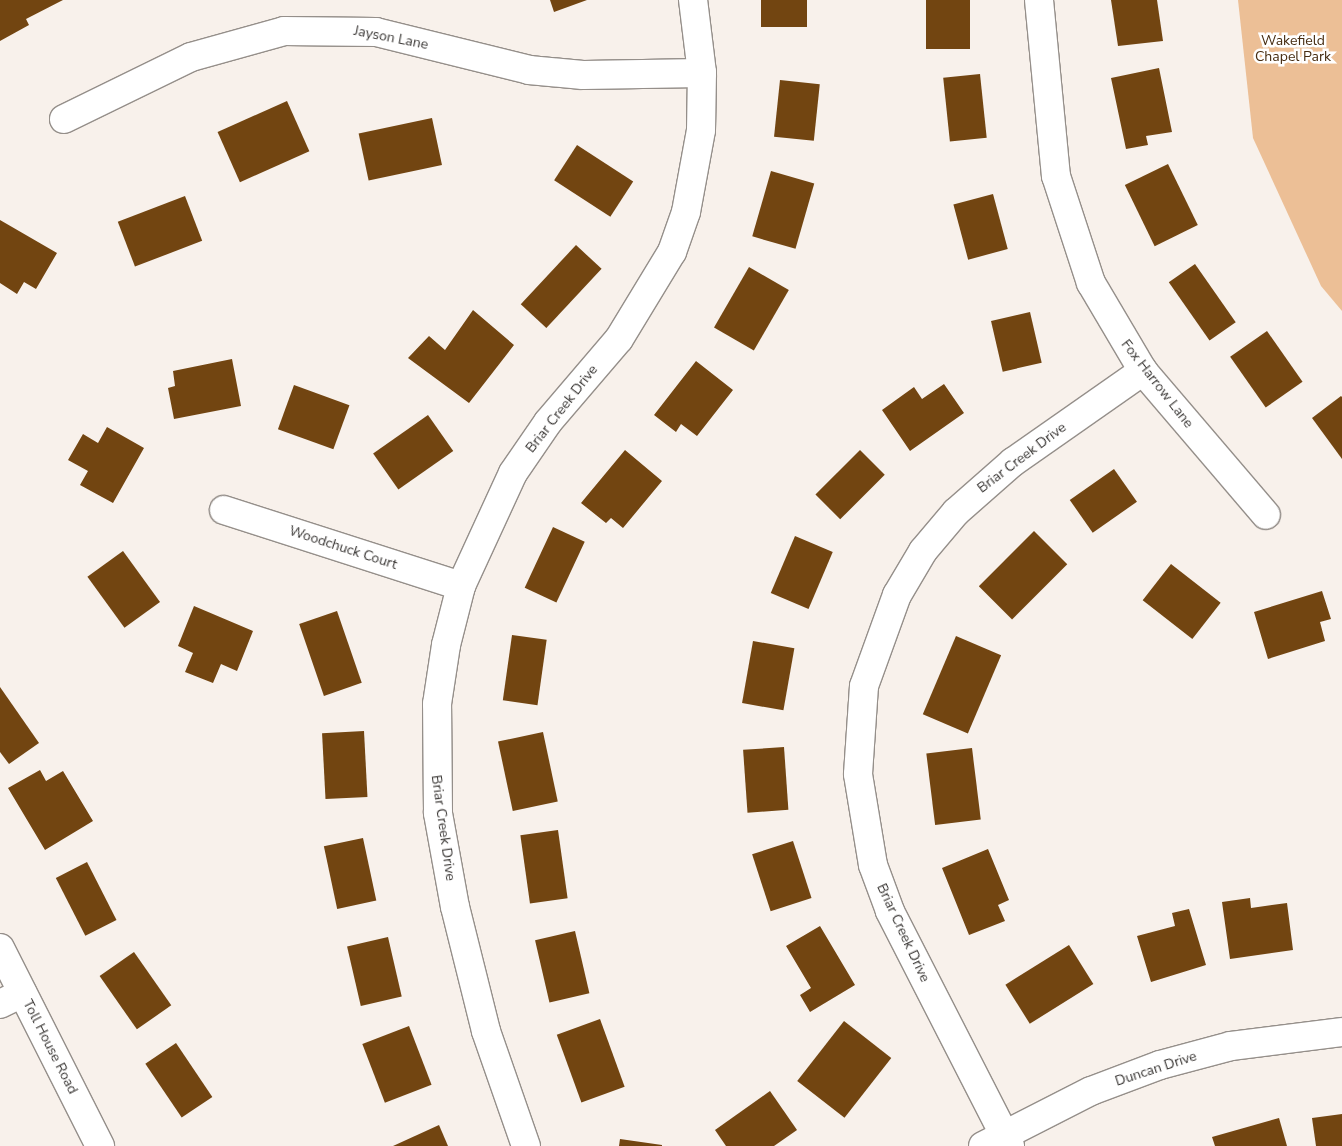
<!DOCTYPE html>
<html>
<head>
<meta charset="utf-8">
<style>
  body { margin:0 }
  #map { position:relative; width:1342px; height:1146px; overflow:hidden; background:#f8f1eb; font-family:"Nunito Sans",sans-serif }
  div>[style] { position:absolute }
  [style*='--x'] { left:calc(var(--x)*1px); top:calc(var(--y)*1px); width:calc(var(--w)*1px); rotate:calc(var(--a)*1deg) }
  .green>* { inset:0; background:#ecbf96 }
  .building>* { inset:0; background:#724511; transform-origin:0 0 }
  .roads { filter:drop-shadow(1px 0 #958f8a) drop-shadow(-1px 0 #958f8a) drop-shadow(0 1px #958f8a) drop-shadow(0 -1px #958f8a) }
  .minor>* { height:28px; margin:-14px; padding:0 14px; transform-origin:14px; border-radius:14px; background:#fff }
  span { translate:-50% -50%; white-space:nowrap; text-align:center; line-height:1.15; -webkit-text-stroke:5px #fff; paint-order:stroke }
  .street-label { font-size:14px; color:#393634 }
  .park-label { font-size:14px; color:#462c11 }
</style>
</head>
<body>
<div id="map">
  <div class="green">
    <div style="clip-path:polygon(1238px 0,1342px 0,1342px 311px,1321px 286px,1253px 138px)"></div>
  </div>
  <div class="building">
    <div style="clip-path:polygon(0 0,63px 0,26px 19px,29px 25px,0 41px)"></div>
    <div style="clip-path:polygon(550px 0,587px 0,554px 12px)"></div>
    <div style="left:761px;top:0;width:46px;height:27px"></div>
    <div style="left:926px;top:0;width:44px;height:49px"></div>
    <div style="clip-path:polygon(1111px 0,1157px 0,1163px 41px,1118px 46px)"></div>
    <div style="clip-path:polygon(1159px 68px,1172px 132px,1146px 136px,1148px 145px,1126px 149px,1111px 78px)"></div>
    <div style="left:980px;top:74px;width:64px;height:37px;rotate:84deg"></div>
    <div style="left:780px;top:80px;width:40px;height:57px;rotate:6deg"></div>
    <div style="left:287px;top:101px;width:55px;height:76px;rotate:66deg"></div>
    <div style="left:432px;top:118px;width:48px;height:75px;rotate:78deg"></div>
    <div style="left:577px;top:145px;width:67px;height:42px;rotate:33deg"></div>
    <div style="left:1168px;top:164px;width:68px;height:48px;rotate:64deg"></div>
    <div style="left:771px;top:171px;width:45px;height:68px;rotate:16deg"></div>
    <div style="left:993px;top:194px;width:57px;height:41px;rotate:75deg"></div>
    <div style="left:185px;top:196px;width:48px;height:72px;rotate:69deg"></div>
    <div style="clip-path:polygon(0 220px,57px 253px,36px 289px,24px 282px,17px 294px,0 283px)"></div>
    <div style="left:576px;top:245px;width:35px;height:81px;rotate:43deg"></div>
    <div style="left:1195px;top:264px;width:71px;height:32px;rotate:55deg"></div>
    <div style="left:749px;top:267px;width:46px;height:70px;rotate:30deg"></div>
    <div style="clip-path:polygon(473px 310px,514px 345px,469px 403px,408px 358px,429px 336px,445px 350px)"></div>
    <div style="left:1030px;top:312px;width:52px;height:40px;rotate:77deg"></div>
    <div style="left:1267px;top:331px;width:62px;height:45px;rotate:55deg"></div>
    <div style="clip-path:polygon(232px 359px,241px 406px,174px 419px,168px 388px,175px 386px,173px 371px)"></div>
    <div style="clip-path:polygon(696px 361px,733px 390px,697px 436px,681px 424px,676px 432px,654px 415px)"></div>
    <div style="clip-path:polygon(944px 384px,964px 413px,910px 451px,882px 410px,914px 387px,922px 399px)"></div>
    <div style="left:294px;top:385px;width:59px;height:47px;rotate:20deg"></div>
    <div style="clip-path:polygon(1341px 396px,1342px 397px,1342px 459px,1312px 418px)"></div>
    <div style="left:428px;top:415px;width:44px;height:67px;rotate:55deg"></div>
    <div style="clip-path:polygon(107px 427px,144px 448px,113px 503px,80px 485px,88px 471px,68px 460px,83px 434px,98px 443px)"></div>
    <div style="clip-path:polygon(625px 450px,662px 481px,623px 528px,611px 518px,606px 523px,581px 503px)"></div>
    <div style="left:860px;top:450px;width:35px;height:63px;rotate:45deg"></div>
    <div style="left:1114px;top:469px;width:40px;height:54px;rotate:55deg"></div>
    <div style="left:553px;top:527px;width:35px;height:67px;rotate:25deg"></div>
    <div style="left:1034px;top:531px;width:47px;height:78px;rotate:45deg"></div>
    <div style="left:795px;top:536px;width:41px;height:62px;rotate:23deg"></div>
    <div style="left:123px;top:551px;width:63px;height:44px;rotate:54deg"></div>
    <div style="left:1171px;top:564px;width:63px;height:46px;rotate:38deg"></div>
    <div style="clip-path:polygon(1322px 591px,1331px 619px,1320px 622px,1325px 641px,1268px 659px,1254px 612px)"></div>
    <div style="clip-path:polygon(194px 606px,253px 631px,237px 671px,221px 664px,213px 683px,185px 672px,193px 653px,178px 646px)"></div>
    <div style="left:337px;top:611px;width:76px;height:40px;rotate:71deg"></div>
    <div style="left:512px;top:635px;width:35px;height:66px;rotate:8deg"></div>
    <div style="left:956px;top:636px;width:49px;height:85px;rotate:23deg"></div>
    <div style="left:753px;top:641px;width:42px;height:63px;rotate:10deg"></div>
    <div style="clip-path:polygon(0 687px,39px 743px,9px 764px,0 752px)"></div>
    <div style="left:364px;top:731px;width:66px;height:42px;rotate:87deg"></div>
    <div style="left:543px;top:732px;width:71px;height:46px;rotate:78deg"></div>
    <div style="left:784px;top:747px;width:63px;height:41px;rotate:86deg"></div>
    <div style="left:972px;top:748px;width:72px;height:46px;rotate:83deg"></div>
    <div style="clip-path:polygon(40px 770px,46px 781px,63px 771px,93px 821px,45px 850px,8px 788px)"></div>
    <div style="left:558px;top:830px;width:69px;height:38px;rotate:82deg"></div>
    <div style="left:363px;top:838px;width:64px;height:40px;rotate:78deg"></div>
    <div style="left:793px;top:841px;width:60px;height:43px;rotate:72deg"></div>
    <div style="clip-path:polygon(988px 849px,1009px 900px,998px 905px,1005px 921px,969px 935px,942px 868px)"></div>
    <div style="left:87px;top:862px;width:65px;height:35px;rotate:63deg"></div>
    <div style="clip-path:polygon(1250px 898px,1251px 908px,1287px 903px,1293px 950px,1230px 959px,1222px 902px)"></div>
    <div style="clip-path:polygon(1189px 909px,1206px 965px,1151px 982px,1137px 936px,1175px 926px,1172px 913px)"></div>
    <div style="clip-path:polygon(820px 926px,855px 985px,810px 1012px,800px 995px,811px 988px,786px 946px)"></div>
    <div style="left:575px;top:931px;width:64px;height:41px;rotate:77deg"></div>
    <div style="left:388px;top:937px;width:61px;height:42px;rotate:77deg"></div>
    <div style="left:1069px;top:945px;width:46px;height:75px;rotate:58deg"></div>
    <div style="left:134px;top:952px;width:65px;height:42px;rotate:55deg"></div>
    <div style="left:600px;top:1019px;width:72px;height:46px;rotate:70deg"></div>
    <div style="left:844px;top:1021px;width:60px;height:76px;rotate:38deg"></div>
    <div style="left:409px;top:1026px;width:63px;height:50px;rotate:69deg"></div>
    <div style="left:176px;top:1043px;width:65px;height:37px;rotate:56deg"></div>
    <div style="clip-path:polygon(770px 1091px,797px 1130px,774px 1146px,726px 1146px,715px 1130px)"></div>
    <div style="clip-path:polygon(1342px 1114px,1342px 1146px,1316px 1146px,1312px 1118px)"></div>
    <div style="clip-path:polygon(1279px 1118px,1287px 1146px,1215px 1146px,1212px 1137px)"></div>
    <div style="clip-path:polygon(439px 1125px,448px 1146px,393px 1146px)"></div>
    <div style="clip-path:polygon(620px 1139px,662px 1145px,662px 1146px,619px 1146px)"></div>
  </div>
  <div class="roads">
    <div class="minor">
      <div style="--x:1039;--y:0;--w:177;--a:84.5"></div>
      <div style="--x:1056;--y:176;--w:113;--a:71.9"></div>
      <div style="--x:1091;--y:283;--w:102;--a:59.4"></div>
      <div style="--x:1143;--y:371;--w:189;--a:49.5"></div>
      <div style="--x:64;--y:119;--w:141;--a:-26"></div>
      <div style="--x:191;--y:57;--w:97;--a:-15.6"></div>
      <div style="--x:284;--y:31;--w:92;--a:0.6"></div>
      <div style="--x:376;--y:32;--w:158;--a:13.9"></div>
      <div style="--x:529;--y:70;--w:54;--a:5.3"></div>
      <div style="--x:583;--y:75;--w:119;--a:-1"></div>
      <div style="--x:224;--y:510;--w:249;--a:17.8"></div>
      <div style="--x:0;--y:948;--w:222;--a:63.2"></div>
      <div style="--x:0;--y:1004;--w:25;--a:-26"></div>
      <div style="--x:526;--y:1146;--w:122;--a:-109.2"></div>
      <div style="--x:486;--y:1031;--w:128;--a:-104"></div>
      <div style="--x:455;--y:907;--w:96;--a:-100.3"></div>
      <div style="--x:438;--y:813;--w:109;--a:-90.5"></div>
      <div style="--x:437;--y:704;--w:60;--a:-81.3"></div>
      <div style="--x:446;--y:645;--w:61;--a:-75.7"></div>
      <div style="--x:461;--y:586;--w:124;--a:-65.3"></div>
      <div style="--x:513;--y:473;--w:62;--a:-55.5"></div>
      <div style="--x:548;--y:422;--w:109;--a:-49.5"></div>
      <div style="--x:619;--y:339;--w:102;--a:-58.7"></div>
      <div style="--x:672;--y:252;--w:42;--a:-70.7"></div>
      <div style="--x:686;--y:212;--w:83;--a:-79.6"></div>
      <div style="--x:701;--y:130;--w:57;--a:-89"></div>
      <div style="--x:702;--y:73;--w:74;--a:-97"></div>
      <div style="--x:983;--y:1146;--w:121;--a:-27"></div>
      <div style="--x:1091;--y:1091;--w:74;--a:-20.6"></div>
      <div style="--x:1160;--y:1065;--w:73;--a:-15"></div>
      <div style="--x:1231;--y:1046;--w:112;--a:-7.2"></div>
      <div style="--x:1010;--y:1146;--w:264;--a:-117.1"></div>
      <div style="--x:890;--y:911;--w:49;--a:-110.3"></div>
      <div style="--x:873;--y:865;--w:92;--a:-99.4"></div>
      <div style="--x:858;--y:774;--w:88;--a:-86.1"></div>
      <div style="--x:864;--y:686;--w:97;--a:-70.1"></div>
      <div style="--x:897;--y:595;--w:51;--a:-59.4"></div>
      <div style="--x:923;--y:551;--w:51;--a:-49.8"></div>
      <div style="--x:956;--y:512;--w:76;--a:-41.3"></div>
      <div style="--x:1013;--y:462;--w:159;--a:-35"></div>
    </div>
  </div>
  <div class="street-label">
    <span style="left:391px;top:38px;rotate:11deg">Jayson Lane</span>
    <span style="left:1157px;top:384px;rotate:52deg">Fox Harrow Lane</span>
    <span style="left:562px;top:409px;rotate:-52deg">Briar Creek Drive</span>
    <span style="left:1022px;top:458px;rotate:-37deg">Briar Creek Drive</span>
    <span style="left:343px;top:548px;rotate:18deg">Woodchuck Court</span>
    <span style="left:443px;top:828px;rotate:82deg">Briar Creek Drive</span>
    <span style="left:903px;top:933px;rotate:65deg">Briar Creek Drive</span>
    <span style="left:50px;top:1047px;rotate:63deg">Toll House Road</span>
    <span style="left:1156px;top:1069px;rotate:-18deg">Duncan Drive</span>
  </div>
  <div class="park-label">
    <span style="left:1293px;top:49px">Wakefield<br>Chapel Park</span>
  </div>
</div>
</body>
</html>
